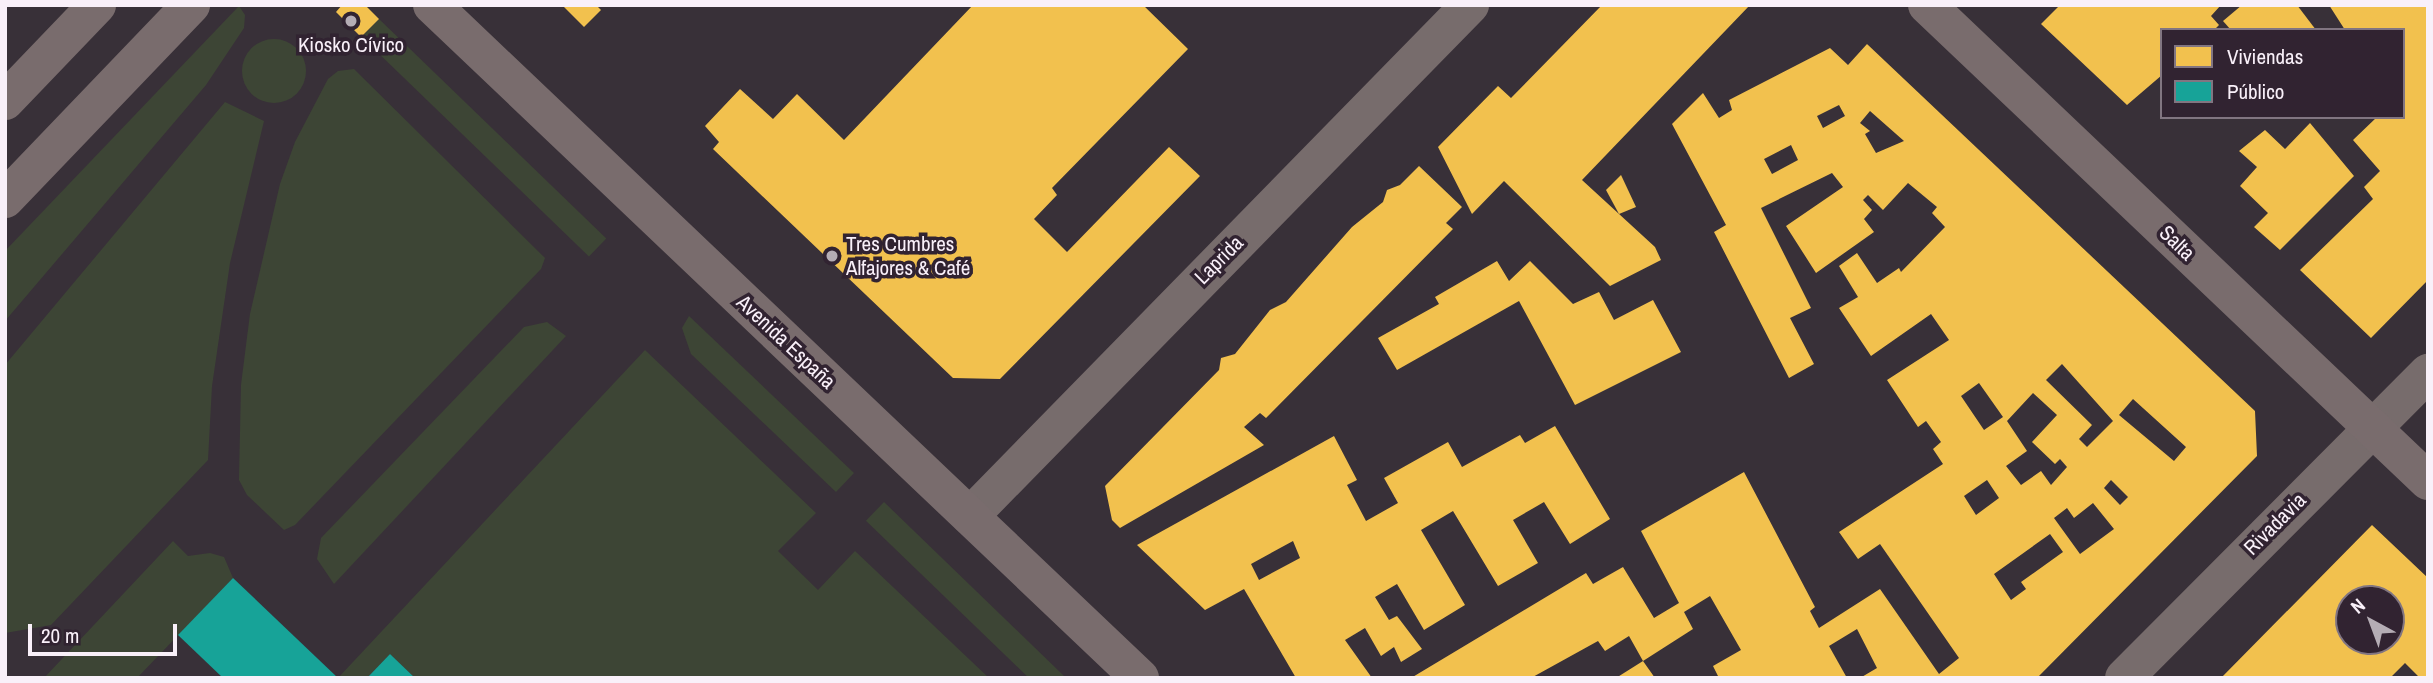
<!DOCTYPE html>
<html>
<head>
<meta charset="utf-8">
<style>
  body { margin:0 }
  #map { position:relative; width:2433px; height:683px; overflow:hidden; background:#383038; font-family:"Archivo Narrow",sans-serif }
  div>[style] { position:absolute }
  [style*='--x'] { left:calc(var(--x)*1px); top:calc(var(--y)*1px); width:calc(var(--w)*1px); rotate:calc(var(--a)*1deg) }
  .green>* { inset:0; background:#3d4535; transform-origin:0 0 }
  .round { border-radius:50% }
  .homes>* { inset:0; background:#f2c14e }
  .public>* { inset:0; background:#17a398 }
  .minor>* { height:38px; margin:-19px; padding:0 19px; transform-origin:19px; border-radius:19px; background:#776c6c }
  .major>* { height:38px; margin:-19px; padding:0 19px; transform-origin:19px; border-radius:19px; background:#796c6d }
  .dots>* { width:19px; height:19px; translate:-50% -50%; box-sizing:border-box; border:4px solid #312331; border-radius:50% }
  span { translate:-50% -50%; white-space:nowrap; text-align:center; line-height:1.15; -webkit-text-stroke:7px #312331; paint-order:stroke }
  .poi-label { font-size:21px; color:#f9f0f9 }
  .left { translate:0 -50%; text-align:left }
  .street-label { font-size:21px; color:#f9f0f9 }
  .frame { position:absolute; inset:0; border:7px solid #f9f0f9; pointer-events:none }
  .legend { position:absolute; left:2160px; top:28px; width:245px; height:91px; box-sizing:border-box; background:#312331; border:2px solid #817581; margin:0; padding:9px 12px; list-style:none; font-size:21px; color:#f9f0f9 }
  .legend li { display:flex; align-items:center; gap:14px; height:35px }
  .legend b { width:35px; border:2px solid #817581 }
  .north { position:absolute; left:2335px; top:585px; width:70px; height:70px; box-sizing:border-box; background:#312331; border:2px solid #817581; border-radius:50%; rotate:319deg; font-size:19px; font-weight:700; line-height:28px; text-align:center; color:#f9f0f9 }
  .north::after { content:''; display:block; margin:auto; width:24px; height:32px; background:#b5adb5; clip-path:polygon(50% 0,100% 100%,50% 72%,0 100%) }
  .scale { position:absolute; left:28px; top:624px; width:149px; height:32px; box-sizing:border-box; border:4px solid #f9f0f9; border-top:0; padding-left:9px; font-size:21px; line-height:24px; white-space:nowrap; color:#f9f0f9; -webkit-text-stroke:5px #312331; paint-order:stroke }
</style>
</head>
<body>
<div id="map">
  <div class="green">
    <div style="clip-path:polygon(239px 6px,245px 15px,244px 28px,206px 85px,5px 321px,5px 251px)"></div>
    <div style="left:379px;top:19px;width:316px;height:25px;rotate:44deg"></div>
    <div class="round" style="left:242px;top:39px;width:64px;height:64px"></div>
    <div style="clip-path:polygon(354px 69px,545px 258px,541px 269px,295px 525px,284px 530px,247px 495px,239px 480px,241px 385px,250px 314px,280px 184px,295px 142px,328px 79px,338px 71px)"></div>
    <div style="clip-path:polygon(225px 102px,264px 121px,230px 263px,212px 386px,208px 460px,51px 625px,5px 633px,5px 365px)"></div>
    <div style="clip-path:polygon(689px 316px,854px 473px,836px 492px,691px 354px,682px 328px)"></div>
    <div style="clip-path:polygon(547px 322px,566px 336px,334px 584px,317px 559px,321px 538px,524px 327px)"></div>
    <div style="clip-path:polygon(645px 350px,816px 513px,778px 551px,818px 590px,855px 551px,989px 678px,415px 678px,390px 654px,367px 678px,338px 678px)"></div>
    <div style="left:884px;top:502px;width:255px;height:26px;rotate:44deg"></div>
    <div style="clip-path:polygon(173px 541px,188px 556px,210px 553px,224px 557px,233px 578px,137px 678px,44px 678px)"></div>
  </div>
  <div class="homes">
    <div style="clip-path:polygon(342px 5px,365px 5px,379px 19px,361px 37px,336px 12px)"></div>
    <div style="clip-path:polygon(562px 5px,596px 5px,601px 10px,584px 27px)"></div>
    <div style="clip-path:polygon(973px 5px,1143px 5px,1188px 49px,1052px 188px,1057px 195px,1034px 219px,1067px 252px,1169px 147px,1200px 176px,1000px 379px,953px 378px,713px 149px,719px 142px,705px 126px,740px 89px,773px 119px,797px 94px,844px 140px)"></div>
    <div style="clip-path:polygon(1602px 5px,1750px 5px,1582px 180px,1655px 247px,1661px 260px,1610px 286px,1504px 181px,1472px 214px,1438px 147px,1498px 86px,1511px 98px)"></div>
    <div style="clip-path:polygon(2060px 5px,2221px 5px,2211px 16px,2219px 25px,2214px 30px,2162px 30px,2162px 75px,2127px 105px,2041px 24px)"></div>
    <div style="clip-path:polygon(2242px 5px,2297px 5px,2316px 30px,2231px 30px,2223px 21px)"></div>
    <div style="clip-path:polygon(2329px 5px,2428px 5px,2428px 280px,2371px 338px,2300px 270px,2373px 199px,2364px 187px,2380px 171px,2353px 140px,2377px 117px,2403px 117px,2403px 30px,2345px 30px)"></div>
    <div style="clip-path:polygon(evenodd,1867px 44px,2255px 411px,2257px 456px,2037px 678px,1860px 678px,1877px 668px,1857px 629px,1829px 646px,1847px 678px,1719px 678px,1713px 666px,1741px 650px,1710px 596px,1684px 612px,1693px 629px,1643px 661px,1655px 678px,1616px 678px,1643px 661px,1629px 636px,1605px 651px,1598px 641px,1531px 678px,1411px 678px,1586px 573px,1593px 584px,1623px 567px,1654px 618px,1679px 603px,1641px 531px,1744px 472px,1815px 607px,1810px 611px,1819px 628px,1880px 589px,1939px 674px,1959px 658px,1880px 544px,1858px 559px,1839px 532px,1943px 464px,1933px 449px,1941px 442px,1926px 421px,1918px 427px,1887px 380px,1949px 340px,1931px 314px,1871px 356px,1839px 308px,1858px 297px,1839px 266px,1857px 253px,1877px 283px,1899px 268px,1901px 272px,1945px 227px,1932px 213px,1937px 207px,1908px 183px,1883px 210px,1868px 195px,1863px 200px,1872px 210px,1864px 219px,1874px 232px,1816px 273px,1786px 226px,1843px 187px,1832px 173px,1761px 208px,1811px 308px,1790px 318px,1814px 364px,1789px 378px,1714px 232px,1726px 225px,1672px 124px,1703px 93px,1719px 118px,1732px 110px,1729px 100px,1830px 48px,1848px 65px,1867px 44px,1839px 105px,1845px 116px,1823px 128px,1817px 116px,1839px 105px,1867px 44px,1870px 111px,1904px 141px,1876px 153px,1865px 134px,1870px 131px,1860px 123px,1870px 111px,1867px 44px,1791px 145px,1798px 160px,1772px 174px,1764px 159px,1791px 145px,1867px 44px,2062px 364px,2113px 421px,2087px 447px,2079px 439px,2092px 425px,2046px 380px,2062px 364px,1867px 44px,1979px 383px,2003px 417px,1984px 430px,1961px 396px,1979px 383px,1867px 44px,2033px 393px,2057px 415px,2032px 442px,2055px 464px,2060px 459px,2067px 467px,2051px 485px,2041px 471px,2021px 485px,2006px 466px,2027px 451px,2007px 421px,2033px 393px,1867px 44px,2133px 399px,2186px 447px,2174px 461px,2119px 415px,2133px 399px,1867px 44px,1987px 480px,1999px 498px,1976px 515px,1964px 496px,1987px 480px,1867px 44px,2111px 480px,2128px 497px,2120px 505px,2104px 488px,2111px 480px,1867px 44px,2093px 503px,2114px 529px,2080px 554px,2054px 518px,2067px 508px,2074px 518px,2093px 503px,1867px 44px,2050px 534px,2063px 552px,2021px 582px,2026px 589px,2011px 600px,1994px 574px,2050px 534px)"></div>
    <div style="clip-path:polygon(2310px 123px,2354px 176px,2280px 250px,2254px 227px,2268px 213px,2240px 186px,2257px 167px,2239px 151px,2265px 130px,2285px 149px)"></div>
    <div style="clip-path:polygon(1419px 166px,1462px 207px,1446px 223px,1453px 229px,1266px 418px,1260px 413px,1244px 427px,1264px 445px,1120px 528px,1112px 520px,1105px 486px,1219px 370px,1221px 358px,1235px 354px,1270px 310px,1286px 302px,1352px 227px,1383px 202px,1387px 190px,1400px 185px)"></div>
    <div style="clip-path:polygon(1621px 175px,1636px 207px,1619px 214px,1606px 190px)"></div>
    <div style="clip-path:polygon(1497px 261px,1509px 281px,1530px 261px,1573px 304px,1599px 292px,1614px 320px,1653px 300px,1681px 352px,1575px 405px,1519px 301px,1397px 370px,1378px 338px,1439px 304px,1435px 297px)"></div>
    <div style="clip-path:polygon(evenodd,1555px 426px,1610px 519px,1570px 544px,1544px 502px,1513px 520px,1538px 563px,1498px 586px,1453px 511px,1421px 530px,1465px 605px,1424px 630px,1397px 584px,1375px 597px,1389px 620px,1397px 616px,1422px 649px,1401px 662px,1394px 647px,1381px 656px,1365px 628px,1345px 640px,1372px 678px,1296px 678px,1244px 589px,1205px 610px,1137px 545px,1334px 436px,1357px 480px,1347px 485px,1366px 521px,1398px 503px,1384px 478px,1448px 442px,1462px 467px,1520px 435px,1525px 443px,1555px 426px,1293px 541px,1300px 558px,1259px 580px,1251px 564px,1293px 541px)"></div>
    <div style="clip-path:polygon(evenodd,2372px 525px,2428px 578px,2428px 678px,2420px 678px,2405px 663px,2390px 678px,2221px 678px,2372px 525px,2349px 599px,2391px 599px,2391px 641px,2349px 641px,2349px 599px)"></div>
  </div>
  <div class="public">
    <div style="clip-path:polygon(233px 578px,252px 596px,338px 678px,223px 678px,178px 635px)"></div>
    <div style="clip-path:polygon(390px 654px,415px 678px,367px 678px)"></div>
  </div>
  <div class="minor">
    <div style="--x:970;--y:516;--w:715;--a:-45.62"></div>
    <div style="--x:2124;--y:678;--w:431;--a:-45.1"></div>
  </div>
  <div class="major">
    <div style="--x:432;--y:5;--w:977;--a:43.55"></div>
    <div style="--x:1927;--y:5;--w:691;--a:43.53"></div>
    <div style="--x:5;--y:101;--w:133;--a:-46.2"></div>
    <div style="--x:5;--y:199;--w:269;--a:-46.2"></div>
  </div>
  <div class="dots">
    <div style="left:351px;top:21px;background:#b5adb5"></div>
    <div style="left:832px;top:256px;background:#b5adb5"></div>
  </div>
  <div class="poi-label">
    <span style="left:351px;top:45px">Kiosko Cívico</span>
    <span class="left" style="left:846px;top:256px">Tres Cumbres<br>Alfajores &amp; Café</span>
  </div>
  <div class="street-label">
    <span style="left:2177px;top:243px;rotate:44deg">Salta</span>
    <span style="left:1219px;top:260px;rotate:-45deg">Laprida</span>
    <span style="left:786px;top:342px;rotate:43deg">Avenida España</span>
    <span style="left:2275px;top:524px;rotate:-45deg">Rivadavia</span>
  </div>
  <div class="frame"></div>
  <ul class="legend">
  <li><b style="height:19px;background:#f2c14e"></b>Viviendas</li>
  <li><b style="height:19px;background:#17a398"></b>Público</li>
  </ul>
  <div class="north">N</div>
  <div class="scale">20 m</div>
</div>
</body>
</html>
